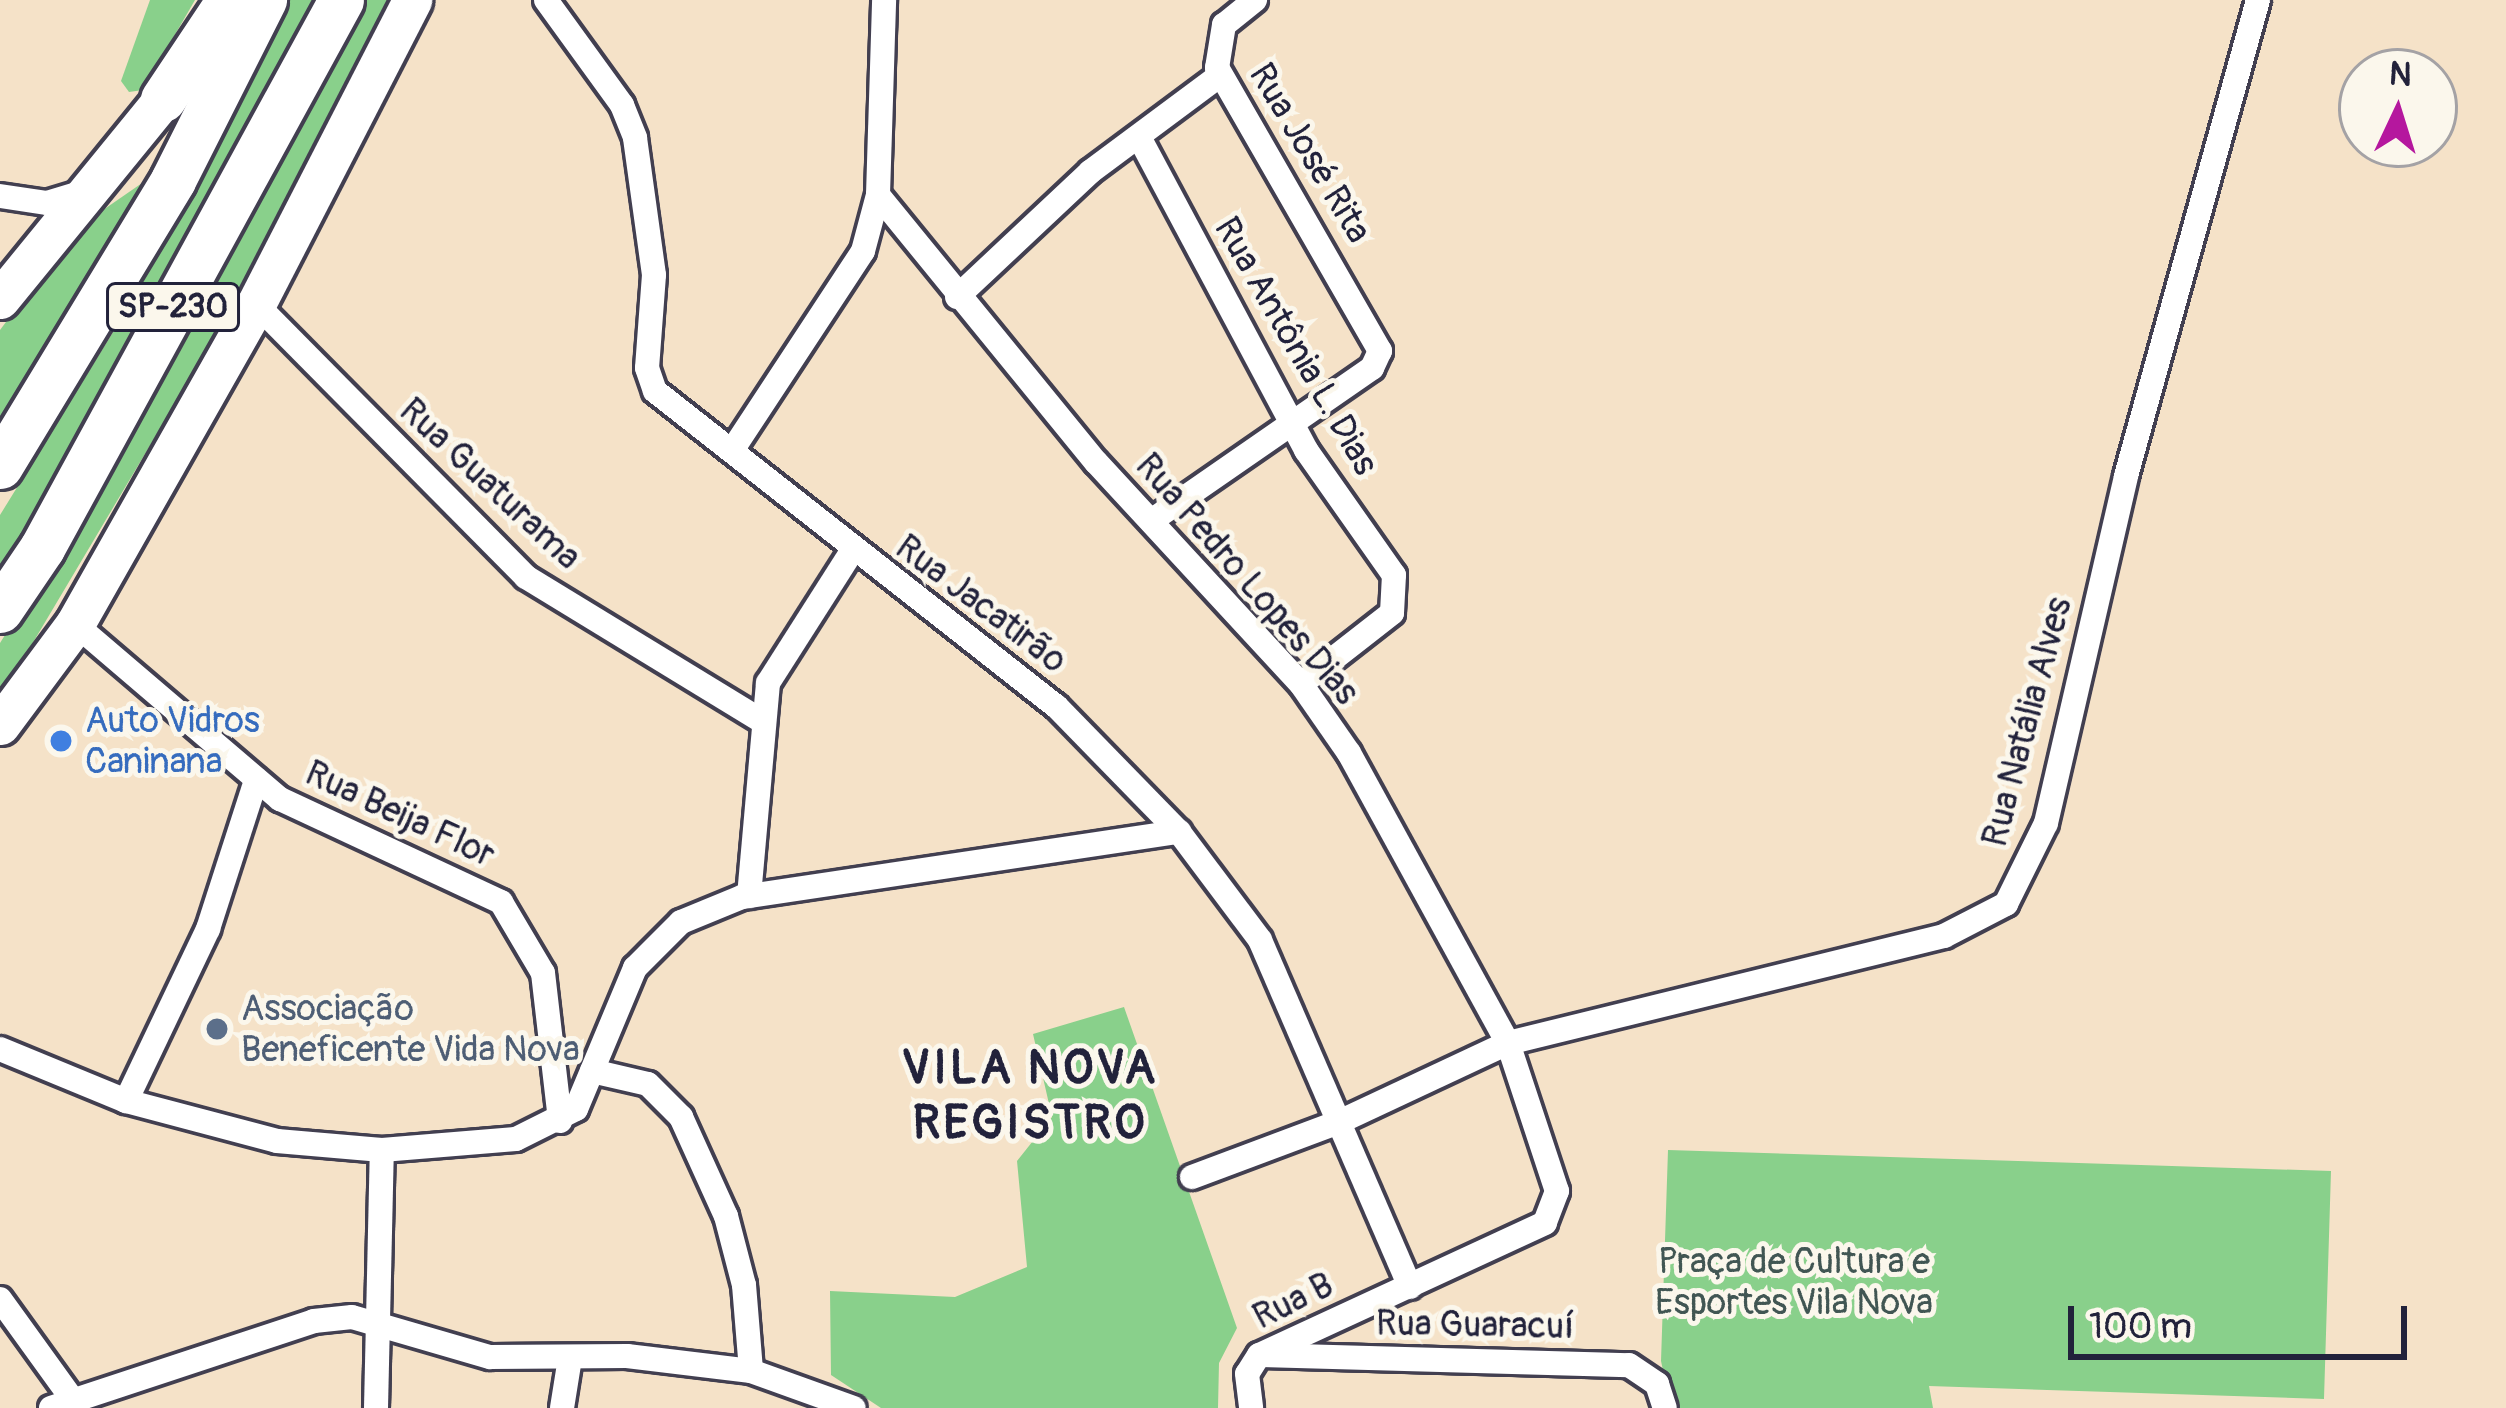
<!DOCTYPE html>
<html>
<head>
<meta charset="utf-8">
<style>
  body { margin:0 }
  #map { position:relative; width:2506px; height:1408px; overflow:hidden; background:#f5e2c8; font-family:Pangolin,sans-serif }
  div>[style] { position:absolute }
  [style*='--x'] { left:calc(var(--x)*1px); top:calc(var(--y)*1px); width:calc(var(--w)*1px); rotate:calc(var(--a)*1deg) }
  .green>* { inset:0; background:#89d08b }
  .roads { filter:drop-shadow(3px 0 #423f50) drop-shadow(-3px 0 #423f50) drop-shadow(0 3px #423f50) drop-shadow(0 -3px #423f50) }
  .minor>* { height:24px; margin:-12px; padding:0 12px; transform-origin:12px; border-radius:12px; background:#fff }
  .primary>* { height:39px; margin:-19.5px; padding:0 19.5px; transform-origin:19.5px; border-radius:19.5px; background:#fff }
  .motorway>* { height:45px; margin:-22.5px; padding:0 22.5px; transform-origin:22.5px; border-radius:22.5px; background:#fff }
  .dots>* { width:33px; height:33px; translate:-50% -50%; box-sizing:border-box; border:6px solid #fbf7ec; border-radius:50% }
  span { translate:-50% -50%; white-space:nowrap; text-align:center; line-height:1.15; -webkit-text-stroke:10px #fbf7ec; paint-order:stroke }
  .shield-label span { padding:3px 9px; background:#fbf7ec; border:3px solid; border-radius:9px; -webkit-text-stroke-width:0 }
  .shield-label { font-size:33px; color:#22223b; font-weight:700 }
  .street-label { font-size:36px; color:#22223b }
  .shop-label { font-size:36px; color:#366cbe }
  .left { translate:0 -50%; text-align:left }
  .service-label { font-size:36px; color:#4e5e75 }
  .park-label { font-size:36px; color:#415653 }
  .district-label { font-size:48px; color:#22223b; font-weight:700; letter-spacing:3px }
  .north { position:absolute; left:2338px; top:48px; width:120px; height:120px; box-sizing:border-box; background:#fbf7ec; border:3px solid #a4a2a5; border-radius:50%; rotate:4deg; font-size:33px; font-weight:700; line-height:48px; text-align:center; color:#22223b }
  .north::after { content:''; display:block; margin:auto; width:42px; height:54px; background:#b5179e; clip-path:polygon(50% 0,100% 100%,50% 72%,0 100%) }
  .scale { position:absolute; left:2068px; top:1306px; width:339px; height:54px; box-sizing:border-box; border:6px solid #22223b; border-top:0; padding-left:15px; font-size:36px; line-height:42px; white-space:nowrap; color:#22223b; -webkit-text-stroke:9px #fbf7ec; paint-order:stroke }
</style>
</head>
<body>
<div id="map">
  <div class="green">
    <div style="clip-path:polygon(150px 0,195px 0,143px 90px,129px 92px,121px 81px)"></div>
    <div style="clip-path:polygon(289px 0,320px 0,69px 465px,0 565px,0 515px,131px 303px)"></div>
    <div style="clip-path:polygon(365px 0,396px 0,272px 240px,0 698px,0 643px,146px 412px)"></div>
    <div style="clip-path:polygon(145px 181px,135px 214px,0 430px,0 330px,77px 228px)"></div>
    <div style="clip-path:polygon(1124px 1007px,1237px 1328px,1219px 1363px,1218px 1408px,881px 1408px,831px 1375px,830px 1291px,955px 1297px,1027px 1267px,1017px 1161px,1052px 1117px,1033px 1034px)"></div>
    <div style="clip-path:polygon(1668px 1150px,2331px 1171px,2324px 1399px,1929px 1386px,1933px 1408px,1671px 1408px,1661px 1361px)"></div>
  </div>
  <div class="roads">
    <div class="minor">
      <div style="--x:546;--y:0;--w:130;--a:54.1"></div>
      <div style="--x:622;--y:105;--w:35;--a:68"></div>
      <div style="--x:635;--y:138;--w:138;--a:82.1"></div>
      <div style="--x:654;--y:275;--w:93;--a:94.3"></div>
      <div style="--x:647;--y:368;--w:24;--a:71"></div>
      <div style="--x:655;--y:391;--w:511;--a:38.17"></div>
      <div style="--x:1057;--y:707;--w:175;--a:45.7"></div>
      <div style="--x:1179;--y:832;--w:135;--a:53.1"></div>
      <div style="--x:1260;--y:940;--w:378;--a:66.6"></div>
      <div style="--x:1139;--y:137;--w:355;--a:61.9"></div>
      <div style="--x:1306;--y:450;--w:153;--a:54.9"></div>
      <div style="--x:1394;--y:575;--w:38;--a:93"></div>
      <div style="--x:1392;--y:613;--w:115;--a:142"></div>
      <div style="--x:878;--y:195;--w:345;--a:50.8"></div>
      <div style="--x:1096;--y:462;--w:302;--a:47.3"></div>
      <div style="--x:1301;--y:684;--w:84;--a:55.2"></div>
      <div style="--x:1349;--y:753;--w:331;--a:61.3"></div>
      <div style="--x:1508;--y:1043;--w:156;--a:71.7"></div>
      <div style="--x:1557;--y:1191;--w:34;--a:111"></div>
      <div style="--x:1545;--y:1223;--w:315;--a:155.2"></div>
      <div style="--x:1259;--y:1355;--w:22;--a:122"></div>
      <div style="--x:1247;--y:1374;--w:34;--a:83"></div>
      <div style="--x:0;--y:196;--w:48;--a:8.5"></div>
      <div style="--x:47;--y:203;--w:38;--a:-17"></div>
      <div style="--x:957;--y:297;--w:183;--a:-43.2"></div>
      <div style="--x:1090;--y:172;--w:162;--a:-36.7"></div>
      <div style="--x:256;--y:304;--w:384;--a:45.3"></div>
      <div style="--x:526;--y:577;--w:274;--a:31.4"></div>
      <div style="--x:735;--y:446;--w:233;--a:-56.7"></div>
      <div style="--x:863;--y:251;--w:58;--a:-75"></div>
      <div style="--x:878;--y:195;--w:195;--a:-88.2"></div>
      <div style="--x:1151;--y:521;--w:269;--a:-34.7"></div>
      <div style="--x:1372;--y:368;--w:19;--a:-65"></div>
      <div style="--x:1380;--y:351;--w:327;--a:-119.9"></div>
      <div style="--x:1217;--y:68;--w:44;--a:-80.8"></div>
      <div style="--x:1224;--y:25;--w:40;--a:-39"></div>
      <div style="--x:75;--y:624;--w:270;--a:40.5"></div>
      <div style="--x:280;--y:799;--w:244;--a:25"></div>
      <div style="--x:501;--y:902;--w:82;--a:59.4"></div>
      <div style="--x:543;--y:973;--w:149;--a:83.4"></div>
      <div style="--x:749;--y:896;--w:214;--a:-84.9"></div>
      <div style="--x:768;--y:683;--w:156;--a:-57.5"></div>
      <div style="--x:0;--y:1049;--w:136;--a:22.4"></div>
      <div style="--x:126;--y:1101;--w:156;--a:14.8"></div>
      <div style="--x:277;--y:1141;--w:105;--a:4.9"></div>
      <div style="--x:382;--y:1150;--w:134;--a:-4.7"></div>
      <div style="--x:516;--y:1139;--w:67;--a:-26.6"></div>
      <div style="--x:576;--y:1109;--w:153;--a:-67.3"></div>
      <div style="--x:635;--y:968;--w:65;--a:-45"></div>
      <div style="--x:681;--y:922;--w:66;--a:-22.3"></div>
      <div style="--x:742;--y:897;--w:442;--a:-8.5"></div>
      <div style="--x:592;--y:1071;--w:57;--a:13.1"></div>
      <div style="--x:648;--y:1084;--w:47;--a:45"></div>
      <div style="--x:681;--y:1117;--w:109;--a:65.6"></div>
      <div style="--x:726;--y:1216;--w:71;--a:75.4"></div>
      <div style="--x:744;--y:1285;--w:86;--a:85.3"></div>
      <div style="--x:126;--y:1101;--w:191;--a:-64.5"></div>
      <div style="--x:208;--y:929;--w:157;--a:-72.1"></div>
      <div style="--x:1192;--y:1177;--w:157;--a:-20.5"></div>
      <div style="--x:1339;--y:1122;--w:187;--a:-25.1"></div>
      <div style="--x:1508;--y:1043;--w:449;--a:-13.8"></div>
      <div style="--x:1944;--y:936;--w:70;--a:-27.3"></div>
      <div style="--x:2006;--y:904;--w:90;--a:-63.7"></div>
      <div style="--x:2046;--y:823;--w:356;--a:-77"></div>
      <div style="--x:2126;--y:476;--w:494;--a:-74.5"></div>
      <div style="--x:0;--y:1299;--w:123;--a:54.2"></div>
      <div style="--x:1261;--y:1355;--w:368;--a:1.6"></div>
      <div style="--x:1629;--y:1365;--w:34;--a:34"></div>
      <div style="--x:1657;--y:1384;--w:25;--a:72"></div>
      <div style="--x:51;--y:1408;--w:277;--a:-18.3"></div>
      <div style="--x:314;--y:1321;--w:38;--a:-6"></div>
      <div style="--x:352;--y:1317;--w:144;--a:16.2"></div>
      <div style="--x:490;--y:1357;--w:137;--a:-0.4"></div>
      <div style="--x:627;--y:1356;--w:125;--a:6.9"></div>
      <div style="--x:751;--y:1371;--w:109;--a:19.8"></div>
      <div style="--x:376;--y:1408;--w:258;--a:-88.7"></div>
      <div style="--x:562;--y:1408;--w:51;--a:-80.9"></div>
    </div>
    <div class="primary">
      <div style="--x:0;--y:299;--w:258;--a:-50.8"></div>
      <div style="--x:0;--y:725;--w:126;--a:-53.4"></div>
      <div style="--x:75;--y:624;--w:368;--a:-60.5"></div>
      <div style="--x:256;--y:304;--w:342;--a:-62.8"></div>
    </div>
    <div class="motorway">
      <div style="--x:163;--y:99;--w:119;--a:-56.3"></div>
      <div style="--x:0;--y:466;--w:334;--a:-58.8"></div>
      <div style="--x:173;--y:180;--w:202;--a:-63.2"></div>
      <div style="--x:0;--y:610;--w:75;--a:-55.9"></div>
      <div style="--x:42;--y:548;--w:624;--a:-61.38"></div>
    </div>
  </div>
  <div class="dots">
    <div style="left:61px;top:741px;background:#3f7fe0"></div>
    <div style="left:217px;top:1029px;background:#5c6f8a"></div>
  </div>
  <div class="shield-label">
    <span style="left:173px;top:307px">SP-230</span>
  </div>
  <div class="street-label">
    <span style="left:1310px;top:153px;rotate:59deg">Rua José Rita</span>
    <span style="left:1296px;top:346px;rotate:60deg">Rua Antônia L. Dias</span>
    <span style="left:490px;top:484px;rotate:43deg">Rua Guaturama</span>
    <span style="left:1247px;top:579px;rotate:49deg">Rua Pedro Lopes Dias</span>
    <span style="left:981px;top:604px;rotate:37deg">Rua Jacatirão</span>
    <span style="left:2027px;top:722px;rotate:-75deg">Rua Natália Alves</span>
    <span style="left:400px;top:814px;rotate:25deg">Rua Beija Flor</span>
    <span style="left:1293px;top:1301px;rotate:-26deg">Rua B</span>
    <span style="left:1475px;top:1325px;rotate:1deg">Rua Guaracuí</span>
  </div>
  <div class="shop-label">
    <span class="left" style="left:85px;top:741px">Auto Vidros<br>Caninana</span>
  </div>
  <div class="service-label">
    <span class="left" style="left:241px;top:1029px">Associação<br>Beneficente Vida Nova</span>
  </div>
  <div class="park-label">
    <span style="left:1794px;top:1282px">Praça de Cultura e<br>Esportes Vila Nova</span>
  </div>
  <div class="district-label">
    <span style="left:1030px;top:1096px">VILA NOVA<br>REGISTRO</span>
  </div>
  <div class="north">N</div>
  <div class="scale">100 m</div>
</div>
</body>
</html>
